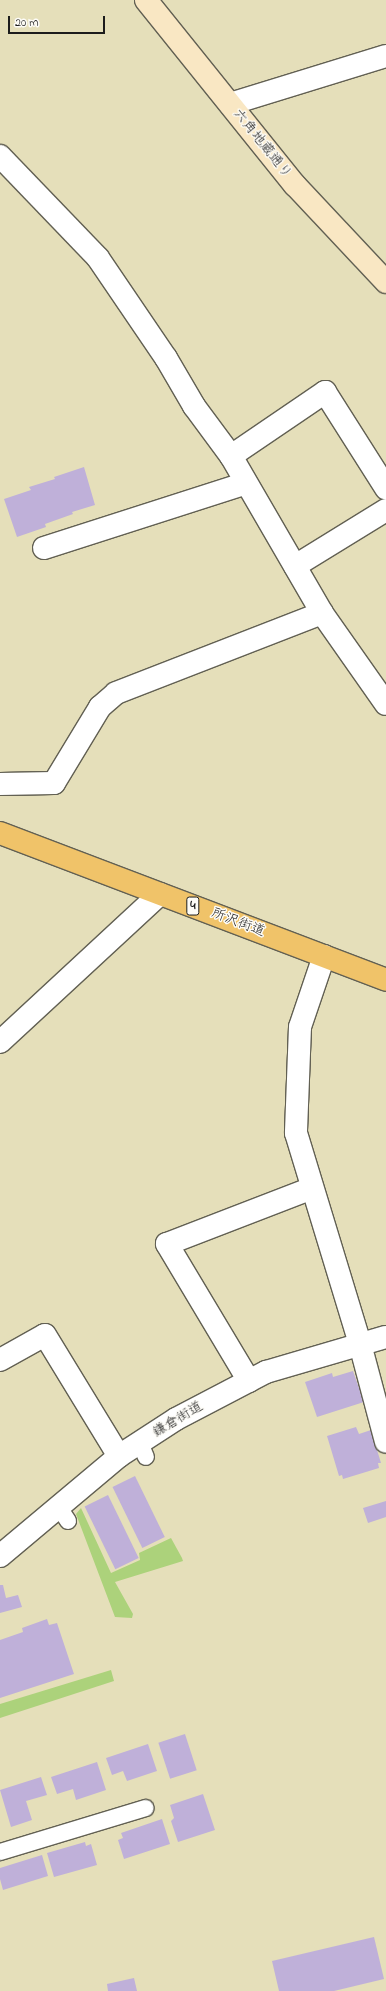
<!DOCTYPE html>
<html>
<head>
<meta charset="utf-8">
<style>
  body { margin:0 }
  #map { position:relative; width:386px; height:1991px; overflow:hidden; background:#e5dfba; font-family:"Indie Flower","Klee One",sans-serif }
  div>[style] { position:absolute }
  [style*='--x'] { left:calc(var(--x)*1px); top:calc(var(--y)*1px); width:calc(var(--w)*1px); rotate:calc(var(--a)*1deg) }
  .green>* { inset:0; background:#acd27b }
  .building>* { inset:0; background:#bfb0d9; transform-origin:0 0 }
  .roads { filter:drop-shadow(1px 0 #626053) drop-shadow(-1px 0 #626053) drop-shadow(0 1px #626053) drop-shadow(0 -1px #626053) }
  .lane>* { height:16px; margin:-8px; padding:0 8px; transform-origin:8px; border-radius:8px; background:#fff }
  .street>* { height:22px; margin:-11px; padding:0 11px; transform-origin:11px; border-radius:11px; background:#fff }
  .secondary>* { height:22px; margin:-11px; padding:0 11px; transform-origin:11px; border-radius:11px; background:#f9e7c3 }
  .primary>* { height:22px; margin:-11px; padding:0 11px; transform-origin:11px; border-radius:11px; background:#f0c369 }
  span { translate:-50% -50%; white-space:nowrap; text-align:center; line-height:1.15; -webkit-text-stroke:3px #fdfcf7; paint-order:stroke }
  .shield-label span { padding:1px 3px; background:#fdfcf7; border:1px solid; border-radius:3px; -webkit-text-stroke-width:0 }
  .shield-label { font-size:13px; color:#1c1c1c; font-weight:700 }
  .street-label { font-size:14px; color:#1c1c1c }
  .scale { position:absolute; left:8px; top:16px; width:97px; height:18px; box-sizing:border-box; border:2px solid #1c1c1c; border-top:0; padding-left:5px; font-size:12px; line-height:14px; white-space:nowrap; color:#1c1c1c; -webkit-text-stroke:3px #fdfcf7; paint-order:stroke }
</style>
</head>
<body>
<div id="map">
  <div class="green">
    <div style="clip-path:polygon(81px 1508px,111px 1573px,140px 1560px,139px 1553px,171px 1538px,182px 1558px,183px 1561px,115px 1582px,133px 1614px,132px 1618px,115px 1617px,76px 1514px)"></div>
    <div style="clip-path:polygon(111px 1670px,114px 1681px,0 1718px,0 1704px)"></div>
  </div>
  <div class="building">
    <div style="clip-path:polygon(84px 467px,95px 505px,72px 512px,73px 514px,45px 524px,46px 527px,17px 537px,4px 499px,31px 490px,29px 487px,55px 479px,54px 477px)"></div>
    <div style="clip-path:polygon(353px 1371px,364px 1402px,317px 1417px,305px 1382px,332px 1373px,333px 1377px)"></div>
    <div style="clip-path:polygon(356px 1427px,359px 1434px,371px 1430px,381px 1463px,378px 1463px,379px 1468px,343px 1479px,342px 1475px,339px 1476px,327px 1436px)"></div>
    <div style="left:135px;top:1476px;width:68px;height:25px;rotate:64deg"></div>
    <div style="left:108px;top:1495px;width:70px;height:26px;rotate:64deg"></div>
    <div style="clip-path:polygon(386px 1501px,386px 1517px,368px 1523px,363px 1508px)"></div>
    <div style="clip-path:polygon(0 1585px,3px 1585px,6px 1598px,18px 1595px,22px 1607px,0 1613px)"></div>
    <div style="clip-path:polygon(47px 1619px,49px 1625px,57px 1623px,74px 1674px,0 1698px,0 1640px,23px 1632px,22px 1628px)"></div>
    <div style="left:185px;top:1734px;width:38px;height:28px;rotate:72deg"></div>
    <div style="clip-path:polygon(148px 1744px,157px 1771px,127px 1781px,123px 1771px,112px 1775px,106px 1758px)"></div>
    <div style="clip-path:polygon(97px 1762px,106px 1790px,76px 1800px,73px 1789px,57px 1794px,51px 1777px)"></div>
    <div style="clip-path:polygon(41px 1777px,47px 1795px,26px 1801px,32px 1820px,11px 1827px,0 1790px)"></div>
    <div style="clip-path:polygon(203px 1794px,215px 1830px,178px 1842px,171px 1821px,174px 1818px,170px 1805px)"></div>
    <div style="clip-path:polygon(162px 1819px,170px 1844px,124px 1859px,118px 1840px,123px 1838px,121px 1833px)"></div>
    <div style="clip-path:polygon(85px 1842px,86px 1846px,91px 1844px,97px 1865px,54px 1877px,47px 1853px)"></div>
    <div style="clip-path:polygon(42px 1855px,48px 1876px,3px 1890px,0 1879px,0 1868px)"></div>
    <div style="clip-path:polygon(374px 1937px,384px 1979px,334px 1991px,279px 1991px,272px 1961px)"></div>
    <div style="clip-path:polygon(134px 1978px,137px 1991px,108px 1991px,107px 1984px)"></div>
  </div>
  <div class="roads">
    <div class="lane">
      <div style="--x:140;--y:1443;--w:15;--a:67"></div>
      <div style="--x:58;--y:1506;--w:18;--a:56"></div>
      <div style="--x:0;--y:1852;--w:152;--a:-16.8"></div>
    </div>
    <div class="street">
      <div style="--x:230;--y:104;--w:163;--a:-17.1"></div>
      <div style="--x:0;--y:156;--w:141;--a:46.1"></div>
      <div style="--x:98;--y:258;--w:121;--a:55.8"></div>
      <div style="--x:166;--y:358;--w:56;--a:59.7"></div>
      <div style="--x:194;--y:406;--w:62;--a:53.5"></div>
      <div style="--x:231;--y:456;--w:181;--a:59.9"></div>
      <div style="--x:322;--y:613;--w:111;--a:54.9"></div>
      <div style="--x:231;--y:456;--w:114;--a:-34.2"></div>
      <div style="--x:325;--y:392;--w:114;--a:57.6"></div>
      <div style="--x:44;--y:548;--w:212;--a:-17.8"></div>
      <div style="--x:295;--y:566;--w:107;--a:-31.6"></div>
      <div style="--x:0;--y:784;--w:54;--a:-1.1"></div>
      <div style="--x:54;--y:783;--w:89;--a:-58.8"></div>
      <div style="--x:100;--y:707;--w:21;--a:-41"></div>
      <div style="--x:116;--y:693;--w:221;--a:-21.2"></div>
      <div style="--x:324;--y:956;--w:75;--a:108.7"></div>
      <div style="--x:300;--y:1027;--w:106;--a:92.2"></div>
      <div style="--x:296;--y:1133;--w:220;--a:73.1"></div>
      <div style="--x:360;--y:1344;--w:101;--a:75.1"></div>
      <div style="--x:0;--y:1042;--w:218;--a:-42.8"></div>
      <div style="--x:0;--y:1360;--w:51;--a:-29.1"></div>
      <div style="--x:45;--y:1335;--w:142;--a:58.6"></div>
      <div style="--x:249;--y:1381;--w:160;--a:-120.9"></div>
      <div style="--x:167;--y:1244;--w:155;--a:-21.1"></div>
      <div style="--x:0;--y:1556;--w:155;--a:-40"></div>
      <div style="--x:119;--y:1456;--w:68;--a:-33"></div>
      <div style="--x:176;--y:1419;--w:102;--a:-27.6"></div>
      <div style="--x:266;--y:1372;--w:125;--a:-16.3"></div>
    </div>
    <div class="secondary">
      <div style="--x:146;--y:0;--w:238;--a:51.2"></div>
      <div style="--x:295;--y:185;--w:133;--a:46.8"></div>
    </div>
    <div class="primary">
      <div style="--x:0;--y:833;--w:413;--a:20.8"></div>
    </div>
  </div>
  <div class="shield-label">
    <span style="left:193px;top:906px">4</span>
  </div>
  <div class="street-label">
    <span style="left:262px;top:144px;rotate:51deg">六角地蔵通り</span>
    <span style="left:238px;top:923px;rotate:21deg">所沢街道</span>
    <span style="left:178px;top:1420px;rotate:-31deg">鎌倉街道</span>
  </div>
  <div class="scale">20 m</div>
</div>
</body>
</html>
